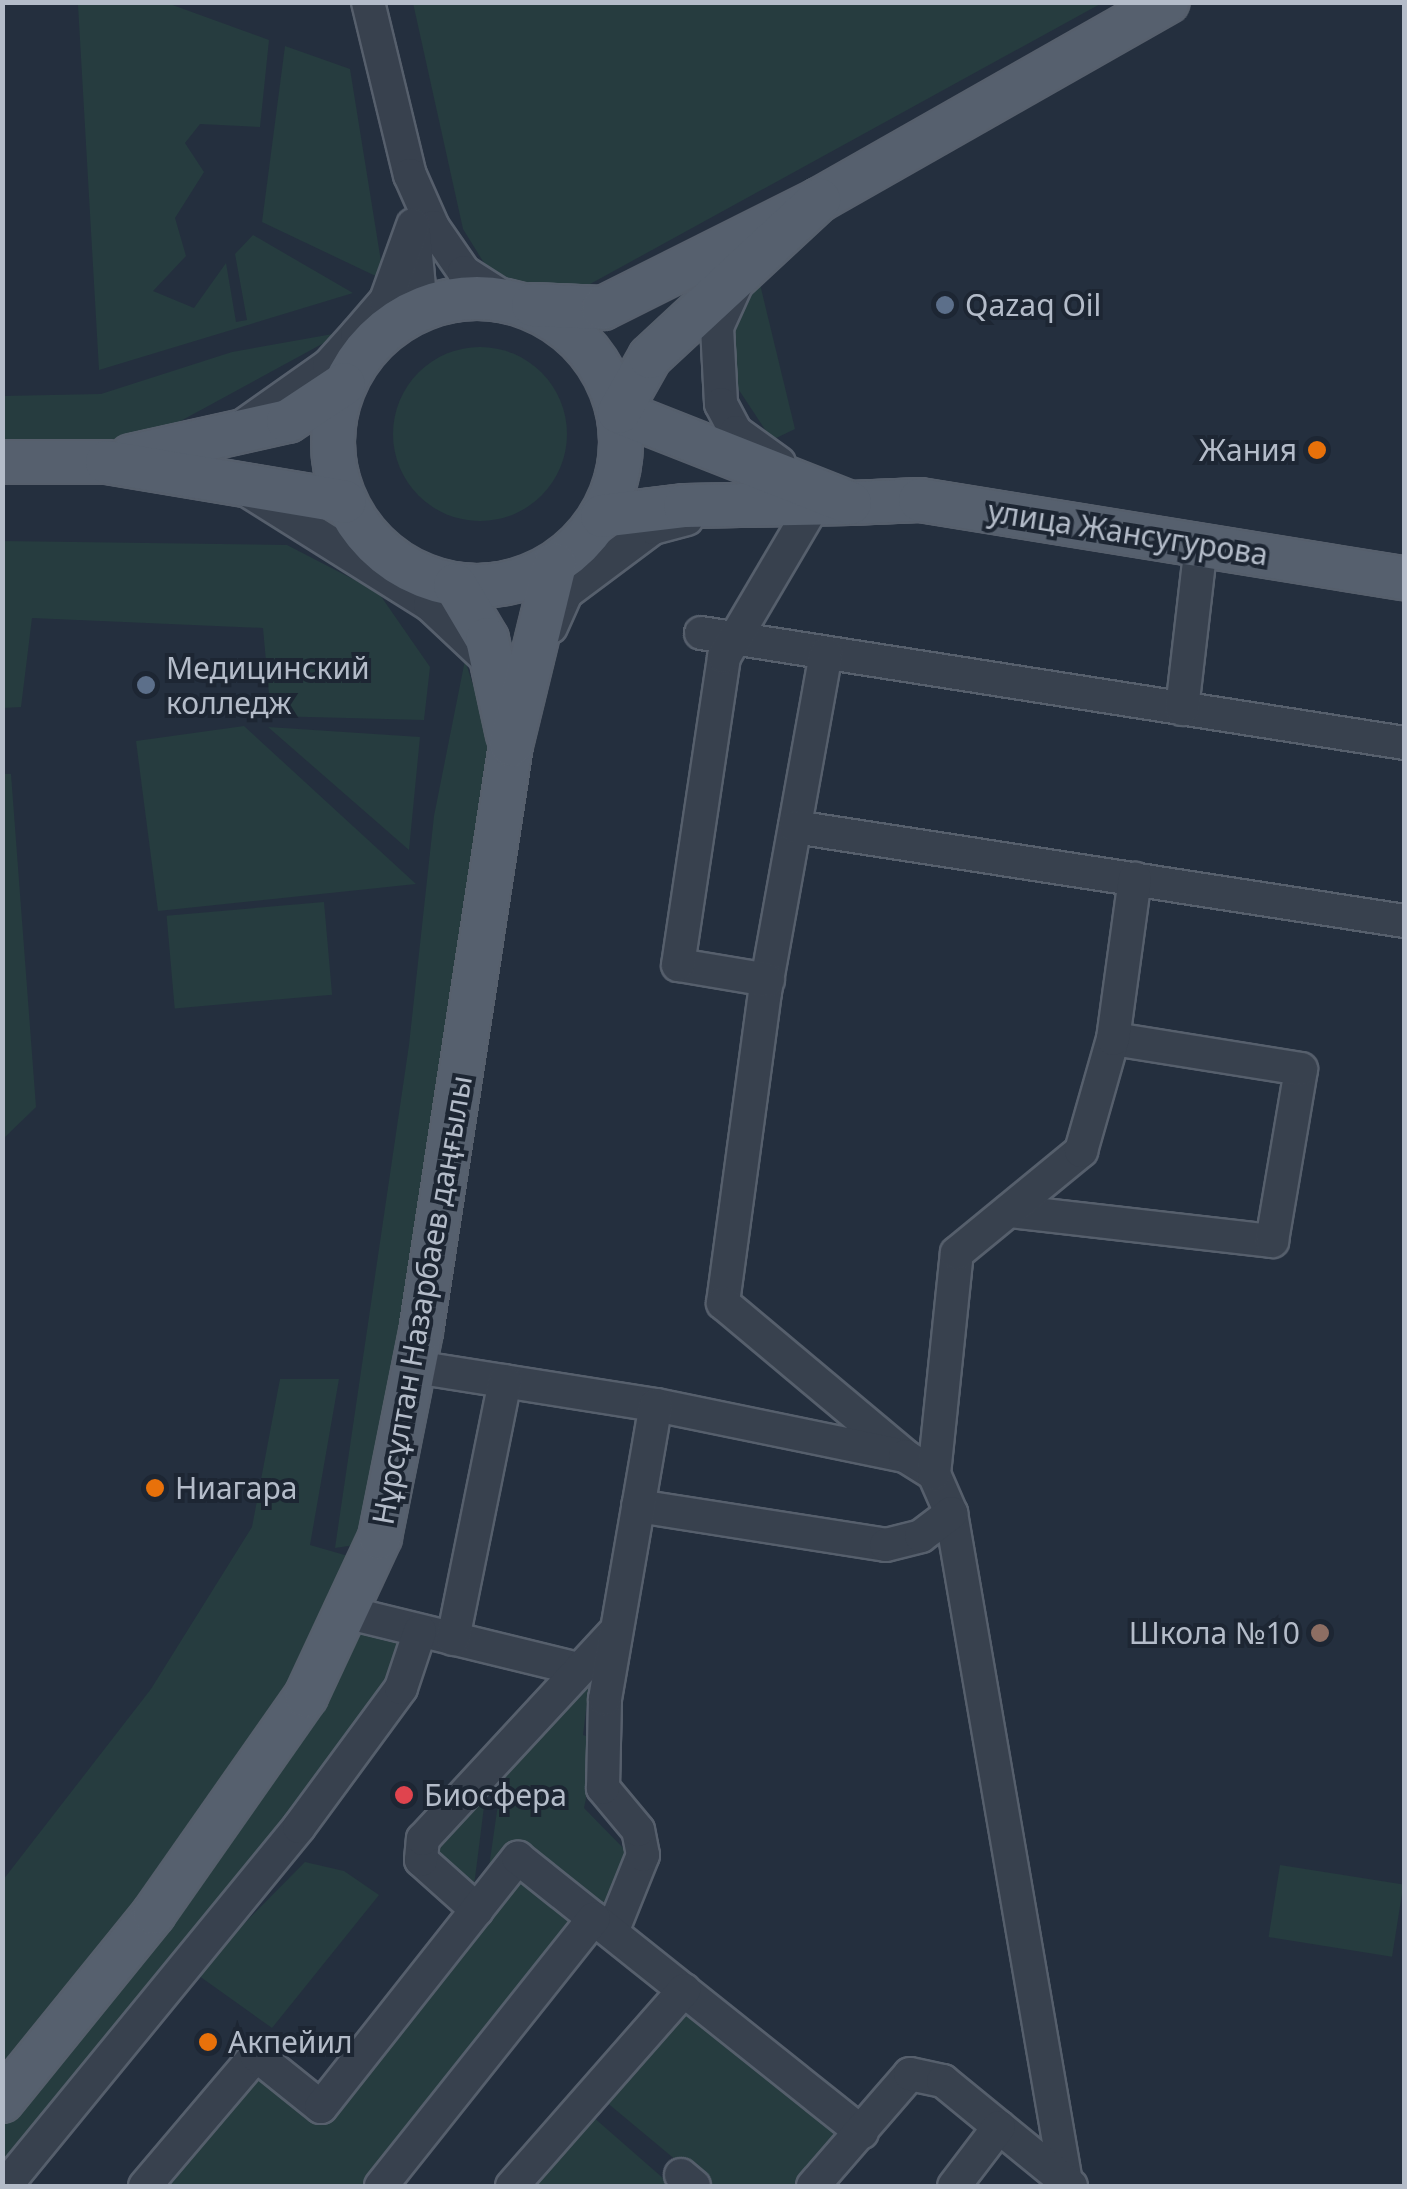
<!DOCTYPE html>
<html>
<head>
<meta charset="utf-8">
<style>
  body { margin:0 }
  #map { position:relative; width:1407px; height:2189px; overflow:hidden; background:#242f3e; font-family:"Noto Sans",sans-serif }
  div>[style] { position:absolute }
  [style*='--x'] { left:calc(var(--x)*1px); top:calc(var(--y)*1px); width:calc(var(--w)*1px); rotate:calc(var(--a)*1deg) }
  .green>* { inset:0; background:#263c3f; transform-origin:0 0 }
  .round { border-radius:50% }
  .roads { filter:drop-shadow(2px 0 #565f6c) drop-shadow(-2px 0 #565f6c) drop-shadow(0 2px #565f6c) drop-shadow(0 -2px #565f6c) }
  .minor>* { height:32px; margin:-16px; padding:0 16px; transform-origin:16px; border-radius:16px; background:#38414e }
  .major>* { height:42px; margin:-21px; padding:0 21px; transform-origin:21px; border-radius:21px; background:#56606e }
  .major>.ring { margin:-21px; padding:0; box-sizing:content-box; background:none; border:42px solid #56606e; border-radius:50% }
  .dots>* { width:28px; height:28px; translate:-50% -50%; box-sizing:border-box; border:5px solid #1d2633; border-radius:50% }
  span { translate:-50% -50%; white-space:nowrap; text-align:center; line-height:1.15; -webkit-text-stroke:8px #1d2633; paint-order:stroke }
  .poi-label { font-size:30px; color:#b4bcc9 }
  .left { translate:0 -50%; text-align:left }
  .right { translate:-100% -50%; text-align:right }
  .street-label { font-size:30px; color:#b4bcc9 }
  .frame { position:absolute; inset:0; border:5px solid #b4bcc9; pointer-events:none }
</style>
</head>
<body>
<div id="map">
  <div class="green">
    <div style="clip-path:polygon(167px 3px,269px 40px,260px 127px,200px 124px,185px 143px,204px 172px,175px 218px,186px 256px,153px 291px,194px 308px,226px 263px,236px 322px,247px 320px,235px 254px,253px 235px,353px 293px,99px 370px,78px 5px)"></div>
    <div style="clip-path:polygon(413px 3px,1102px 3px,581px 289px,521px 290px,489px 271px,463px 229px)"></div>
    <div style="clip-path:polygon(285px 46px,350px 69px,384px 280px,262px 222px)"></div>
    <div style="clip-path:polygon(758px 276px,795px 429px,772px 440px,731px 378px,734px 295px)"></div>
    <div style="clip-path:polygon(344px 332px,142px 442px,3px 442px,2px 396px,101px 394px,232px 352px)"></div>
    <div class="round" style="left:393px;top:347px;width:174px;height:174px"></div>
    <div style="clip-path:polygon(2px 541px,287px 545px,378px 592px,430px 667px,424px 720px,271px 716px,263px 628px,32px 618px,21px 707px,3px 708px)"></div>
    <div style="clip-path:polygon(465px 660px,497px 760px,368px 1543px,335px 1548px,409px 1045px,434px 816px)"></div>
    <div style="clip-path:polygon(244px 726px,416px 884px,158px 911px,136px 741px)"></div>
    <div style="clip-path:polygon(268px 727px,420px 737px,409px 850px)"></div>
    <div style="clip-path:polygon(3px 774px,11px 774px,36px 1107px,3px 1139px)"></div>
    <div style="left:324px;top:902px;width:93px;height:158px;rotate:85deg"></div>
    <div style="clip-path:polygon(280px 1379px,339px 1379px,310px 1545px,362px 1560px,296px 1695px,3px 2075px,3px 1880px,151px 1689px,252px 1527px)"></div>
    <div style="clip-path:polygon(352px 1622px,411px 1639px,395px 1682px,8px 2170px,3px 2165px,3px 2115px)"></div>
    <div style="clip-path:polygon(593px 1654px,583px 1735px,598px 1740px,584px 1808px,633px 1858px,609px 1920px,516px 1849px,486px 1888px,501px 1783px,568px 1678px)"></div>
    <div style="clip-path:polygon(488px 1775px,472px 1902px,407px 1859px)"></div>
    <div style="clip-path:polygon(305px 1862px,344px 1871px,379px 1895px,272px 2028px,195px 1973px)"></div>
    <div style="clip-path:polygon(519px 1864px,588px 1920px,371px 2186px,151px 2186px,257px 2061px,320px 2112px)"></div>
    <div style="left:1280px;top:1865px;width:125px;height:73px;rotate:9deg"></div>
    <div style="clip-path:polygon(685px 2003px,847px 2136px,799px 2186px,707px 2186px,605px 2101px)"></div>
    <div style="clip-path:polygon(592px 2116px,672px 2186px,533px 2186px)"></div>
  </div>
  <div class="roads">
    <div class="minor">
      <div style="--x:368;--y:2;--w:178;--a:76.4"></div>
      <div style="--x:410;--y:175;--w:57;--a:66.1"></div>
      <div style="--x:433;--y:227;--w:55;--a:55.4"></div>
      <div style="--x:464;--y:272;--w:52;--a:32.5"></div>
      <div style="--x:414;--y:234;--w:74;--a:84.6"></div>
      <div style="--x:737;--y:283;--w:48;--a:114.4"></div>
      <div style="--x:717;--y:327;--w:77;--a:87"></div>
      <div style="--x:721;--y:404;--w:32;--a:62"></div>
      <div style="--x:736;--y:432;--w:53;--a:35.8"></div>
      <div style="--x:244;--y:425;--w:104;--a:-35.2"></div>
      <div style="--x:329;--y:365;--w:42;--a:-47.9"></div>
      <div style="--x:357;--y:334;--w:45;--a:-49.5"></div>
      <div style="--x:386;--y:300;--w:80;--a:-70.2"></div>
      <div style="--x:248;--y:491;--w:215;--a:32.1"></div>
      <div style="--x:430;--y:605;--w:76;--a:43.4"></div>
      <div style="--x:551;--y:627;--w:37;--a:-66"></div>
      <div style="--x:566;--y:593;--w:109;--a:-36.8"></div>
      <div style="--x:653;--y:528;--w:35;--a:-15"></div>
      <div style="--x:701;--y:633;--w:712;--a:8.89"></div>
      <div style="--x:826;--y:653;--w:344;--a:100.2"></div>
      <div style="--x:765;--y:992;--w:314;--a:97.7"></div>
      <div style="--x:723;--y:1303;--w:236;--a:40"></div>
      <div style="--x:1182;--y:709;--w:165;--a:-83.4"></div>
      <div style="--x:795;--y:827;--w:616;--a:8.77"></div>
      <div style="--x:768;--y:980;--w:91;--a:-170.5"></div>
      <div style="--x:678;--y:965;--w:311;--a:-81.5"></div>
      <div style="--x:724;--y:657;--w:178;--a:-59.5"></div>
      <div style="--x:1009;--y:1211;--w:265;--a:6.5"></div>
      <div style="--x:1272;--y:1241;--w:174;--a:-80.4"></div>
      <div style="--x:1301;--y:1069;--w:190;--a:-170.9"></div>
      <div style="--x:415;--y:1367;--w:244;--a:9"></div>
      <div style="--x:656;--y:1405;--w:254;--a:11.6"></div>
      <div style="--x:905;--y:1456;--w:34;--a:32"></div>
      <div style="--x:934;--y:1474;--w:43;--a:66.4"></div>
      <div style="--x:951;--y:1513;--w:679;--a:80.25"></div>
      <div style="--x:934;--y:1474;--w:222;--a:-84.1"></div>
      <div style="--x:957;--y:1253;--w:161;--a:-39.4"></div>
      <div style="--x:1081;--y:1151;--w:116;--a:-74.1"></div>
      <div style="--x:1113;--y:1039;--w:162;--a:-82.2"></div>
      <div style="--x:638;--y:1506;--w:251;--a:8.9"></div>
      <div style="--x:886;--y:1545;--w:36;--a:-14"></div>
      <div style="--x:921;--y:1536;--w:38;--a:-37"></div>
      <div style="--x:349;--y:1613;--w:237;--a:13.7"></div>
      <div style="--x:453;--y:1639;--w:263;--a:-78.6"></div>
      <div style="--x:477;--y:1910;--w:75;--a:-138.2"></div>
      <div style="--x:421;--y:1860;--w:21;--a:-85"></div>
      <div style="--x:423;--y:1839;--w:281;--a:-47.2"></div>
      <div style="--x:612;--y:1932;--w:83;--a:-68.1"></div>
      <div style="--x:643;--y:1855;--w:25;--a:-101"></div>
      <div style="--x:638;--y:1830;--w:55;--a:-129.8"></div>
      <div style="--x:603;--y:1788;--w:89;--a:-88.7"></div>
      <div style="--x:605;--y:1699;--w:298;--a:-80.2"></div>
      <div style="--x:999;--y:2127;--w:93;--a:39.3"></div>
      <div style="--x:681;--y:2175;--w:17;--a:40"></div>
      <div style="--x:11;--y:2179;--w:455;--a:-50.7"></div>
      <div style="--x:299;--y:1827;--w:172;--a:-53.7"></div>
      <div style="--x:401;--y:1688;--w:60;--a:-71.6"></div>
      <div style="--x:145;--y:2186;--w:172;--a:-49.7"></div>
      <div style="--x:256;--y:2055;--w:83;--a:38.7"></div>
      <div style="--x:321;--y:2107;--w:318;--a:-51.7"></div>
      <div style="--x:518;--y:1858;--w:440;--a:38.6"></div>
      <div style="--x:381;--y:2186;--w:342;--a:-51.5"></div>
      <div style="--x:512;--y:2186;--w:261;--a:-48.7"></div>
      <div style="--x:813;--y:2186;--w:148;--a:-49.1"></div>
      <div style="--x:910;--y:2074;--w:34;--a:12"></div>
      <div style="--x:943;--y:2081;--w:72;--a:39.4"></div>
      <div style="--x:999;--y:2127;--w:74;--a:127.3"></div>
    </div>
    <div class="major">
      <div class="ring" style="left:333px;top:298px;width:246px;height:246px"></div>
      <div style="--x:533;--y:305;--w:70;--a:2.5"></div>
      <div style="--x:603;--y:308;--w:241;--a:-26.6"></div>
      <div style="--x:819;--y:200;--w:401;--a:-29.6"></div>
      <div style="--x:131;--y:456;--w:161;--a:-12.6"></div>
      <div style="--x:288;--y:421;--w:67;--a:-33.5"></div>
      <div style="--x:2;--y:462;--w:105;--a:0"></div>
      <div style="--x:107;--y:462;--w:241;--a:9.5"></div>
      <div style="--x:850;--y:503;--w:70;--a:-2.5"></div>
      <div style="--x:920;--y:500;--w:490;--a:9.2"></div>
      <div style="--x:602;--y:516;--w:84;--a:-6.9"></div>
      <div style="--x:685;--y:506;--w:165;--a:-1"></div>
      <div style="--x:850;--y:503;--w:248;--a:-158.5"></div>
      <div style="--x:619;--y:412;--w:63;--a:-60.6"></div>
      <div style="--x:650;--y:357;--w:231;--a:-42.9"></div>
      <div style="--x:455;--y:585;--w:63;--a:59.3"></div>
      <div style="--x:487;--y:639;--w:98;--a:77.7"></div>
      <div style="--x:2;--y:2101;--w:242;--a:-51"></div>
      <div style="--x:154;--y:1913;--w:265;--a:-55"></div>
      <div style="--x:306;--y:1696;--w:175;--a:-65"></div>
      <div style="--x:380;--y:1537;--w:209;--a:-78.7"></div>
      <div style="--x:421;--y:1332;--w:594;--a:-81.28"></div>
      <div style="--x:511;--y:745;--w:186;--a:-76.3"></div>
    </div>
  </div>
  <div class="dots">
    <div style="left:945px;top:305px;background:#5c6f8a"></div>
    <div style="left:1317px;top:450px;background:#e8710a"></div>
    <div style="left:146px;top:685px;background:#5c6f8a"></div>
    <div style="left:155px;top:1488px;background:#e8710a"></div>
    <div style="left:1320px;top:1633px;background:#8d6e63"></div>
    <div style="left:404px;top:1795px;background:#e0444e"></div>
    <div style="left:208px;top:2042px;background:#e8710a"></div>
  </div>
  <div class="poi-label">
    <span class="left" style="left:965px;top:305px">Qazaq Oil</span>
    <span class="right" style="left:1297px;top:450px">Жания</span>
    <span class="left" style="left:166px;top:685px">Медицинский<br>колледж</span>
    <span class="left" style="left:175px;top:1488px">Ниагара</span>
    <span class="right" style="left:1300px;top:1633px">Школа №10</span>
    <span class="left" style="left:424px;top:1795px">Биосфера</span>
    <span class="left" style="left:228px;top:2042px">Акпейил</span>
  </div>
  <div class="street-label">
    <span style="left:1128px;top:533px;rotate:9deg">улица Жансугурова</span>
    <span style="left:422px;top:1300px;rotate:-80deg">Нұрсұлтан Назарбаев даңғылы</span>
  </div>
  <div class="frame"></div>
</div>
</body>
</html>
